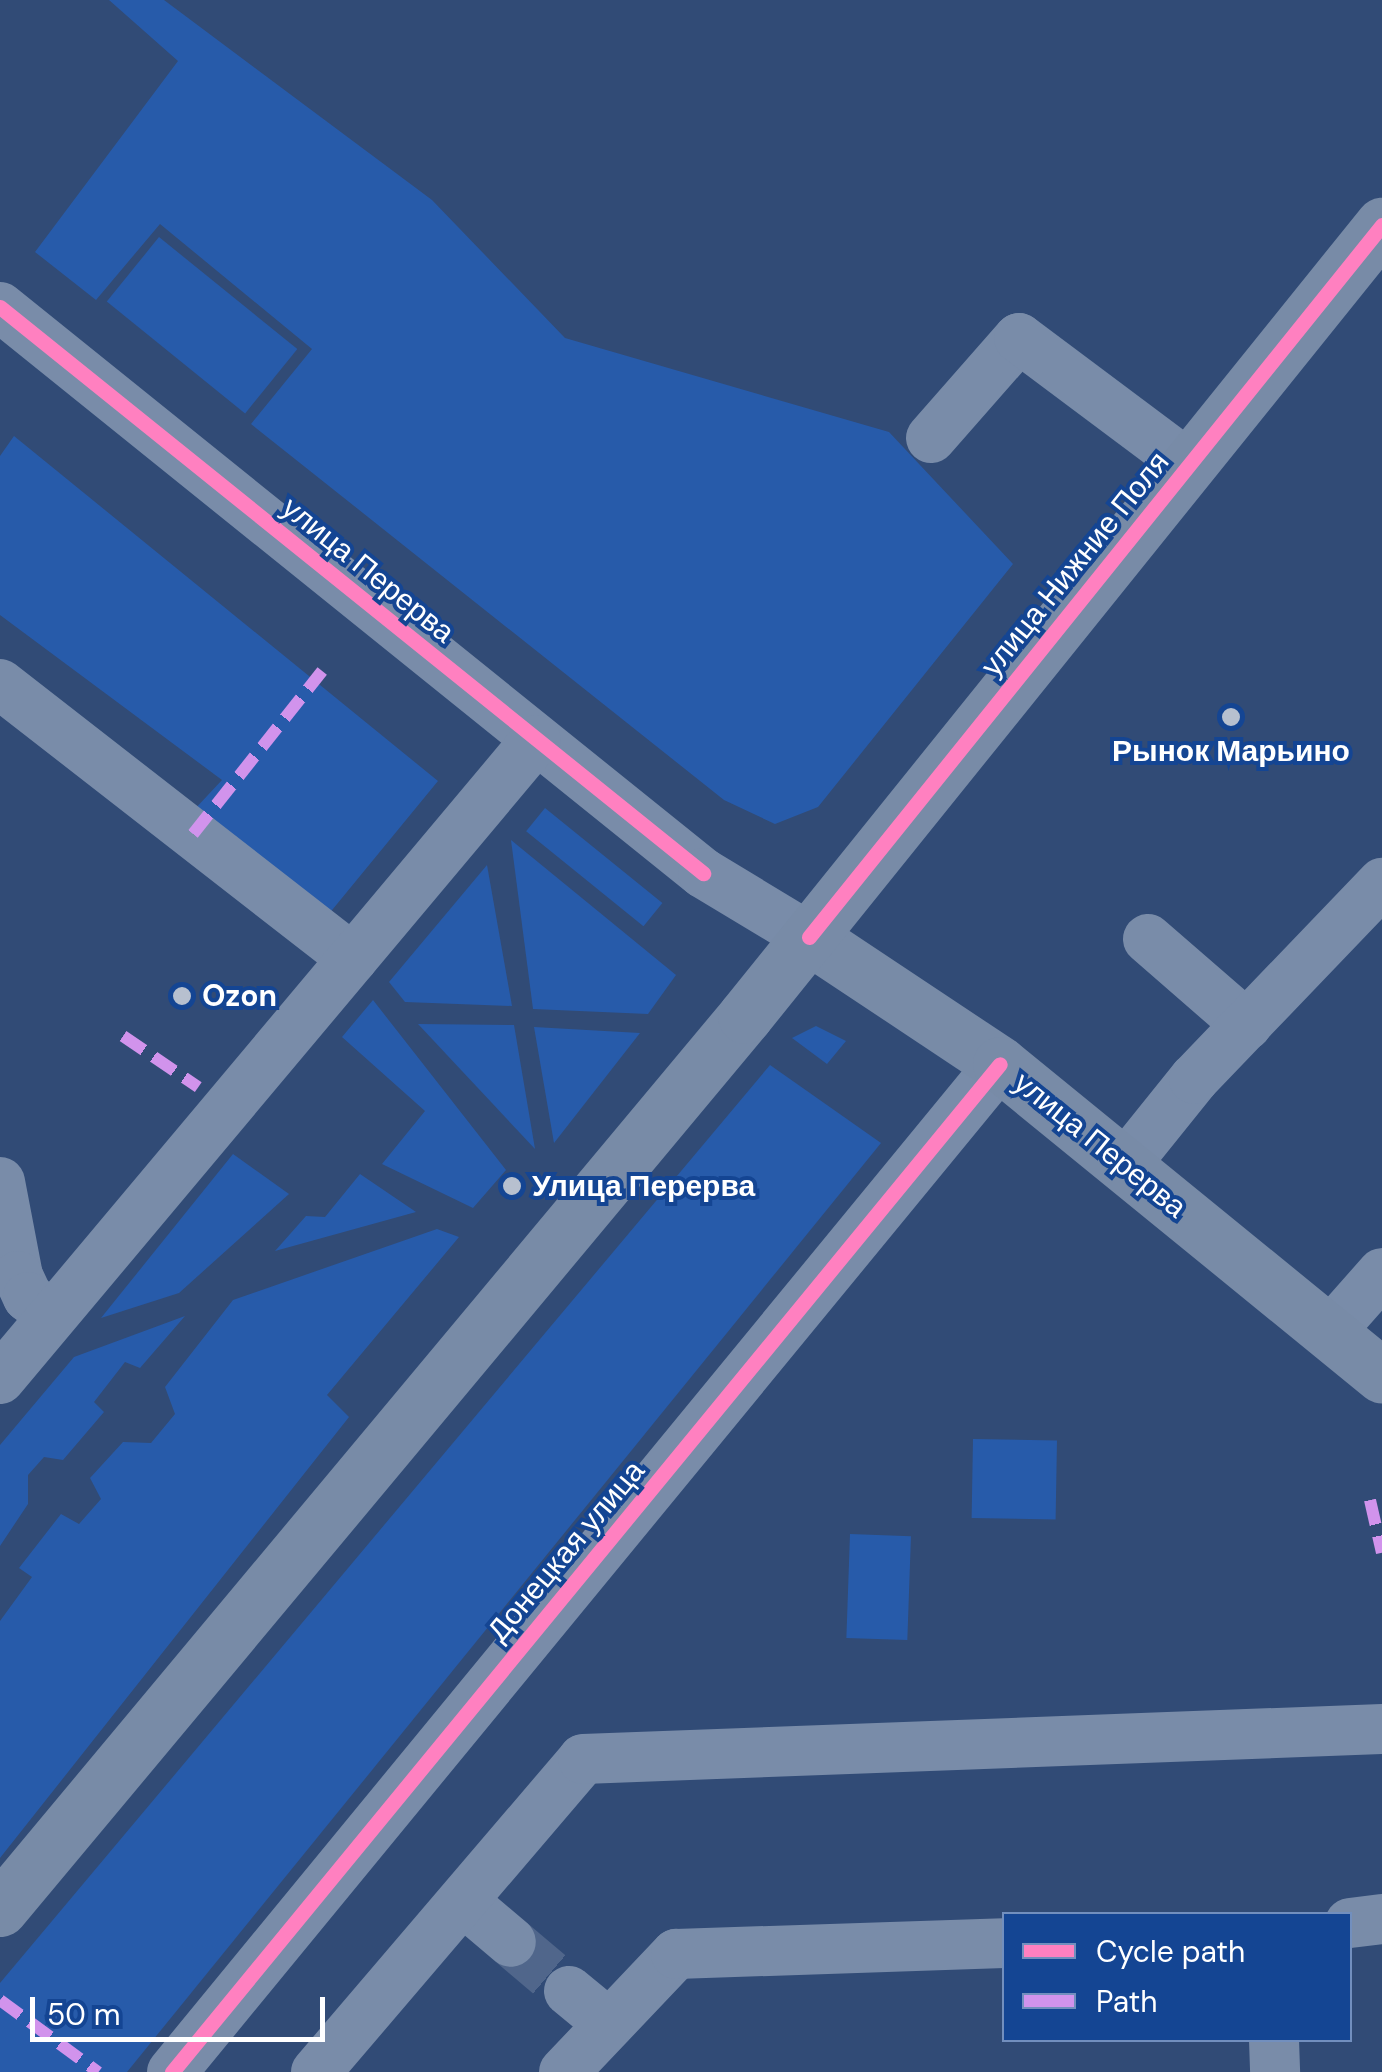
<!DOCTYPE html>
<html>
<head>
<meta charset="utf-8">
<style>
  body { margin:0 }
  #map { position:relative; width:1382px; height:2072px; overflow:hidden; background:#314b76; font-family:"DM Sans",sans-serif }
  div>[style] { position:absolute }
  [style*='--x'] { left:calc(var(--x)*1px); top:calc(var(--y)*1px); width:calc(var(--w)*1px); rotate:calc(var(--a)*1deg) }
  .green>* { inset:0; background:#275baa; transform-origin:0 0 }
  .minor-tunnel>* { height:50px; margin-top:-25px; transform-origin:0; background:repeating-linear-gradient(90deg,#50668b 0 50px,transparent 0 75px) }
  .minor>* { height:50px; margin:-25px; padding:0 25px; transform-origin:25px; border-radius:25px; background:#798ca9 }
  .major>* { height:55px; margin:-27.5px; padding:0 27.5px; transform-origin:27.5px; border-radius:27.5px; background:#788ba7 }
  .quiet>* { height:12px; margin-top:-6px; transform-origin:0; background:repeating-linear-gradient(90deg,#d193ec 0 25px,transparent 0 37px) }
  .cycleway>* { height:15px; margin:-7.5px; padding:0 7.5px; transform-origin:7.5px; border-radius:7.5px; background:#ff80c0 }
  .dots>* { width:28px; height:28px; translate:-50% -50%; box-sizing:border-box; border:5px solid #144593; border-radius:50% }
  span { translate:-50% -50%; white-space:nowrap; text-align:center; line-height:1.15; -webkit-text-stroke:8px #144593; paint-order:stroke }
  .street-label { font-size:30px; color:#fff }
  .poi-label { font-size:30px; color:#fff; font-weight:700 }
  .left { translate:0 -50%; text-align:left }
  .legend { position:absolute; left:1002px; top:1912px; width:350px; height:130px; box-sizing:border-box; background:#144593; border:2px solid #728fbe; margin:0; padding:12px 18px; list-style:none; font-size:30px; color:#fff }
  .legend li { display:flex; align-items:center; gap:20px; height:50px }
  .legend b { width:50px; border:2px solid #728fbe }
  .scale { position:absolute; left:30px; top:1997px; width:295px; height:45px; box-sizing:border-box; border:5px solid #fff; border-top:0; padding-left:12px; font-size:30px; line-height:35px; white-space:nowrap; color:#fff; -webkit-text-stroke:8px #144593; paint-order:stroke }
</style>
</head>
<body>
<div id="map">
  <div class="green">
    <div style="clip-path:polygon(109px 0,164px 0,432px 200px,565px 338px,889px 432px,1013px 564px,818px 807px,775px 824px,724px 800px,251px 424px,312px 349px,160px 224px,96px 300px,35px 252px,178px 61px)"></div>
    <div style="left:159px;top:237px;width:178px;height:83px;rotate:39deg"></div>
    <div style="clip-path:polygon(14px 436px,438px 781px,328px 915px,193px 811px,222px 780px,0 615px,0 456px)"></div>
    <div style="left:545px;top:808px;width:151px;height:30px;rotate:39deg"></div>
    <div style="clip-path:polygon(511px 840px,676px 975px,648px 1014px,533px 1009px)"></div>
    <div style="clip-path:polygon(487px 865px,512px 1006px,405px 1002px,389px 982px)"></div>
    <div style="clip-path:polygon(373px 1000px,506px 1170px,473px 1208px,382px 1164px,425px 1111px,342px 1037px)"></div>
    <div style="clip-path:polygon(418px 1024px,514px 1025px,535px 1149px)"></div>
    <div style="clip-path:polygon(816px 1026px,846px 1041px,827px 1064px,792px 1038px)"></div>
    <div style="clip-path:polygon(534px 1027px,640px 1033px,554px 1143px)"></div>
    <div style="clip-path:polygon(770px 1065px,881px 1143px,127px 2072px,0 2072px,0 1983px)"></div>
    <div style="clip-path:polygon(233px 1154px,289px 1194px,179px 1293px,101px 1318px)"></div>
    <div style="clip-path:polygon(360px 1174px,416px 1212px,275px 1251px,306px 1216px,325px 1217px)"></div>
    <div style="clip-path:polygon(437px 1229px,459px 1237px,327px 1395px,349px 1417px,0 1858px,0 1621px,32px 1577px,19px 1568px,61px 1514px,79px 1524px,101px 1499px,90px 1478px,123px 1442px,151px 1443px,175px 1414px,165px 1387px,233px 1300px)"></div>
    <div style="clip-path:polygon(185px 1316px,140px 1368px,125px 1362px,94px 1402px,104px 1412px,63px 1460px,44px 1457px,28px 1475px,28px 1504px,0 1546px,0 1445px,74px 1357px)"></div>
    <div style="left:973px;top:1439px;width:84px;height:79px;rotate:1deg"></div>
    <div style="left:850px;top:1534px;width:61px;height:104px;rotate:2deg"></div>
  </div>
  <div class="minor-tunnel">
    <div style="--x:511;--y:1942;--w:76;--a:40.2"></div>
  </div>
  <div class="minor">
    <div style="--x:0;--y:307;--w:903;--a:38.84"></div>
    <div style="--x:703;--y:873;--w:124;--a:31.1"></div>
    <div style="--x:931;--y:438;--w:133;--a:-48.7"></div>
    <div style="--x:1019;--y:338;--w:212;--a:36.8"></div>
    <div style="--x:0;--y:684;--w:447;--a:37.9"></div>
    <div style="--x:1148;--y:939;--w:131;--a:41"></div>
    <div style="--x:1124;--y:1166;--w:112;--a:-51.2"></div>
    <div style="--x:1194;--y:1079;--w:272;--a:-46.2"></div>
    <div style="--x:0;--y:1182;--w:96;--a:79.2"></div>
    <div style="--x:18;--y:1276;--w:23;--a:65"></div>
    <div style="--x:28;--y:1297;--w:29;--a:38"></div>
    <div style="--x:1329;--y:1333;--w:80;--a:-48.5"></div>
    <div style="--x:0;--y:1379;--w:834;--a:-50.01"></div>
    <div style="--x:465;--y:1903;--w:60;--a:40.3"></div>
    <div style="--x:1350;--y:1923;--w:32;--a:-7"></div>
    <div style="--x:569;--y:1991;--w:52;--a:39.5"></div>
    <div style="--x:1274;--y:2040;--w:32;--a:88"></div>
    <div style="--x:172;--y:2072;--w:1304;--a:-50.6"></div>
    <div style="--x:316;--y:2072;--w:411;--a:-49.5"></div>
    <div style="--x:583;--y:1759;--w:800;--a:-2.15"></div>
    <div style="--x:564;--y:2072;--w:163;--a:-46.5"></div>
    <div style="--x:676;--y:1954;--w:328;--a:-1.9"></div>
  </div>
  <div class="major">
    <div style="--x:809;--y:937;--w:229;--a:33.6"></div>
    <div style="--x:1000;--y:1064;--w:493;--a:39.2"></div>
    <div style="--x:0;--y:1909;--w:1163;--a:-50.16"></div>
    <div style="--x:745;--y:1016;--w:1016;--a:-51.16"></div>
  </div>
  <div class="quiet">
    <div style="--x:193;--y:834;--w:208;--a:-51.6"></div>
    <div style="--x:123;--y:1036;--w:91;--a:34.2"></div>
    <div style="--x:1370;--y:1500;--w:54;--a:77.2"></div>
    <div style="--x:0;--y:2000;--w:122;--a:36.3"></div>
  </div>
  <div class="cycleway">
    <div style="--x:0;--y:307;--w:903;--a:38.84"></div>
    <div style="--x:809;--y:937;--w:914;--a:-51.17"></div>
    <div style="--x:172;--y:2072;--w:1304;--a:-50.6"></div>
  </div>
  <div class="dots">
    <div style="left:1231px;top:717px;background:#b7c0cf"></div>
    <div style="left:182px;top:996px;background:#b7c0cf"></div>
    <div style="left:512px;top:1186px;background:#b7c0cf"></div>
  </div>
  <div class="street-label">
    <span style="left:1075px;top:564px;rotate:-51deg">улица Нижние Поля</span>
    <span style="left:368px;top:570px;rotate:39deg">улица Перерва</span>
    <span style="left:1100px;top:1145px;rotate:39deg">улица Перерва</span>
    <span style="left:566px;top:1551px;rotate:-50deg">Донецкая улица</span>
  </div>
  <div class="poi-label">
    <span style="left:1231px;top:751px">Рынок Марьино</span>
    <span class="left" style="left:202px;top:996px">Ozon</span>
    <span class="left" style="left:532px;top:1186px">Улица Перерва</span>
  </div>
  <ul class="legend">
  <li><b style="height:12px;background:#ff80c0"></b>Cycle path</li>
  <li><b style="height:12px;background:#d193ec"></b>Path</li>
  </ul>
  <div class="scale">50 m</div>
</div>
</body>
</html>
